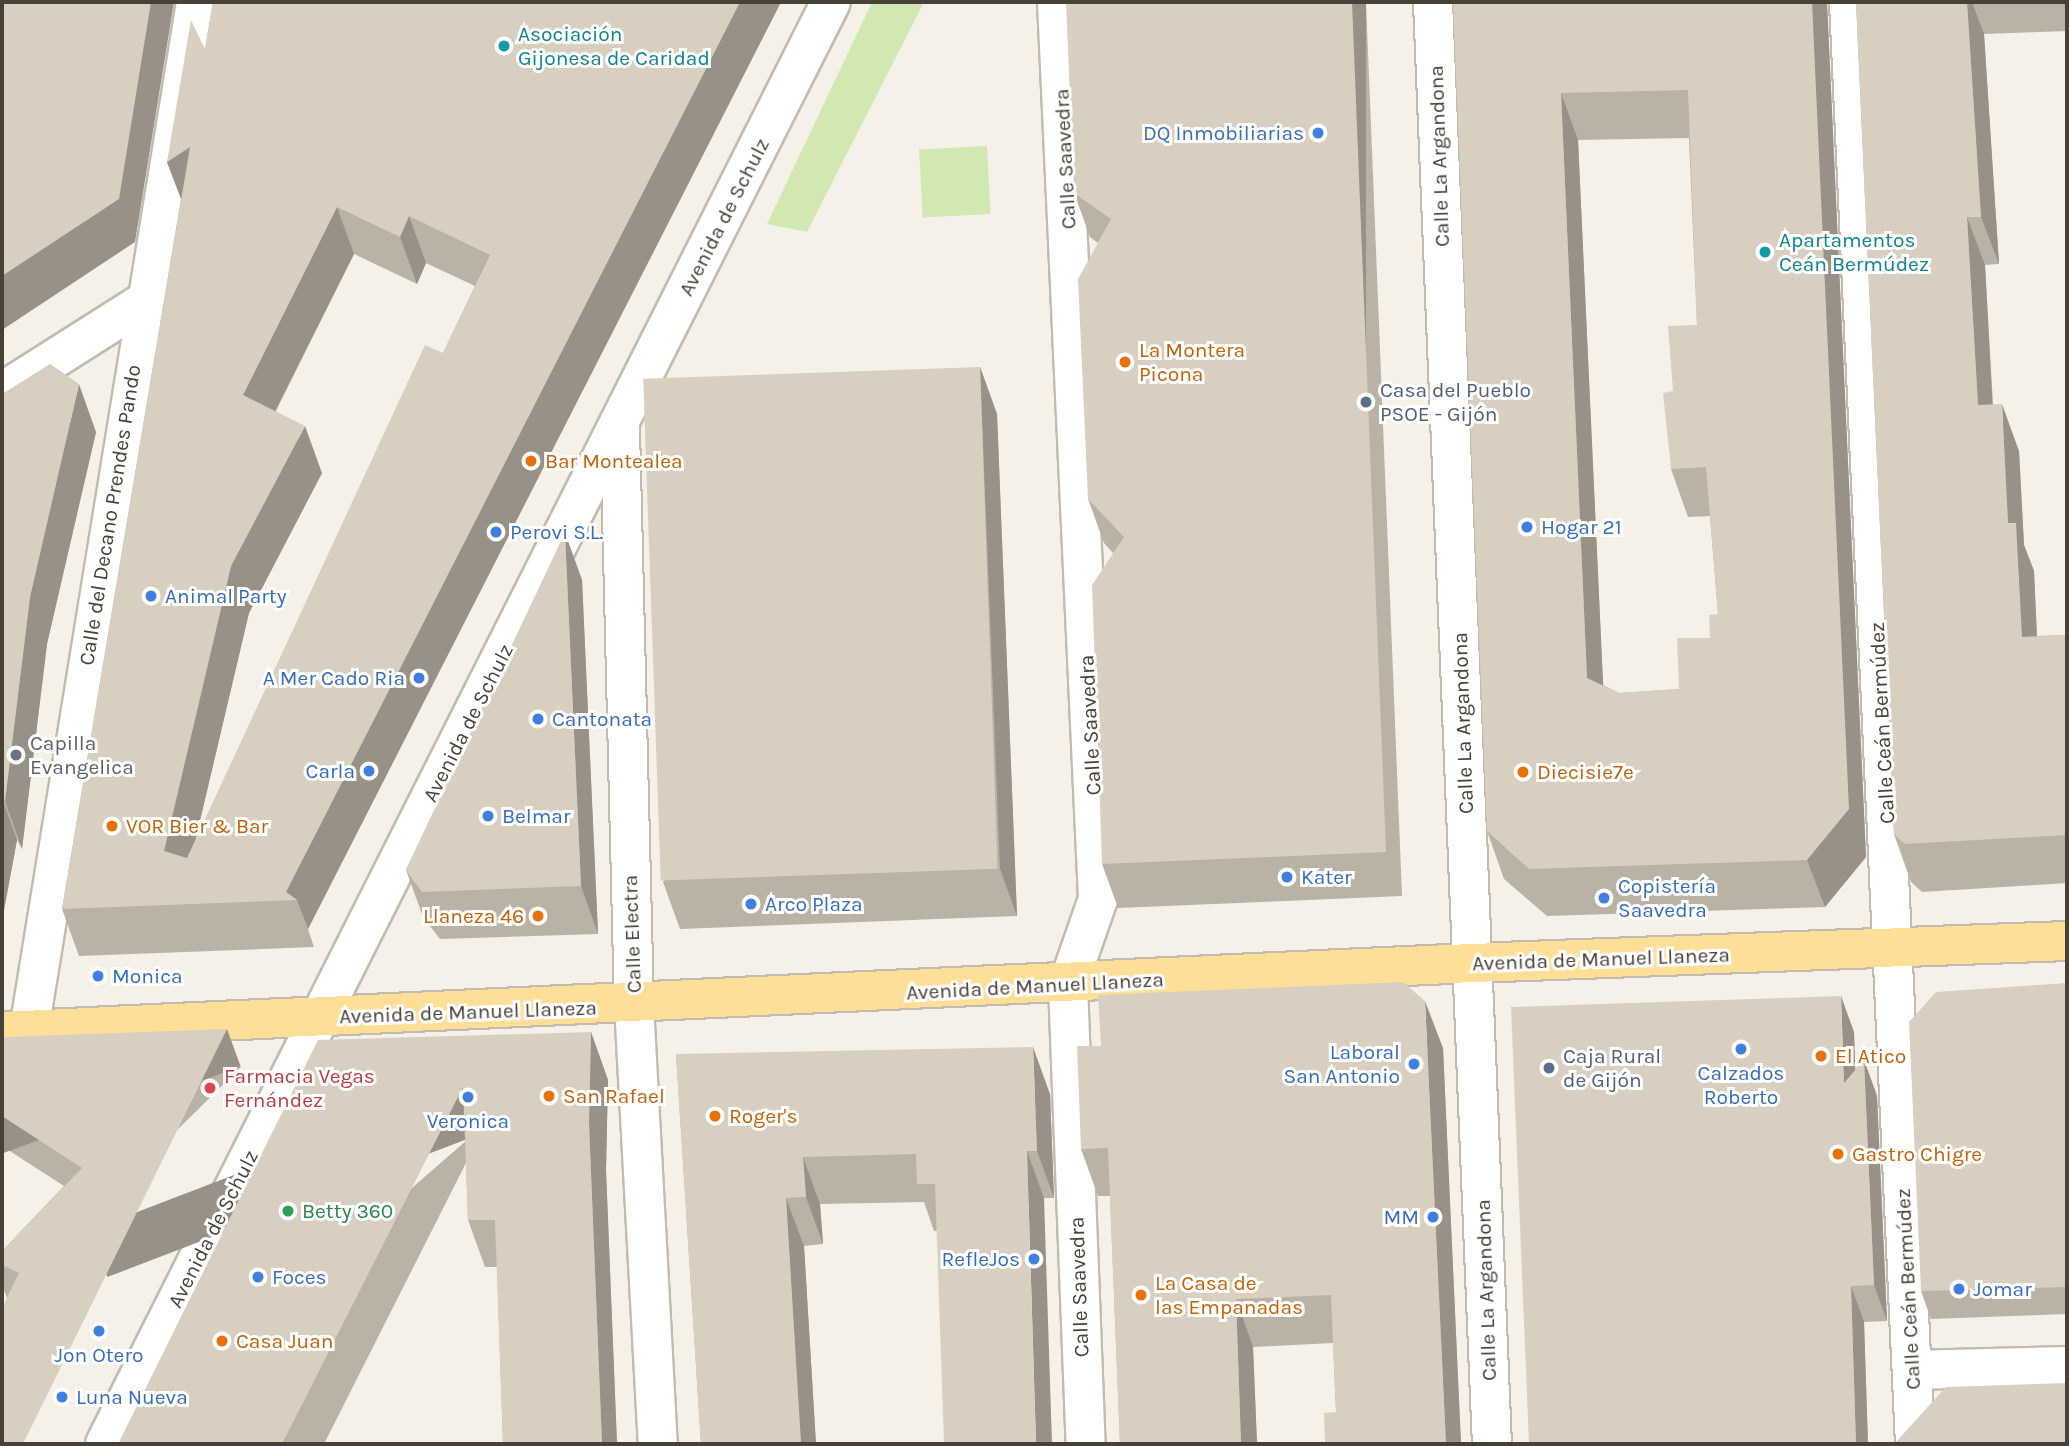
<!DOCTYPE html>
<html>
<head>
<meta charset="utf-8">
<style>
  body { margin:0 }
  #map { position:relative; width:2069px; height:1446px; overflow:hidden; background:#f5f1e9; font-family:Karla,sans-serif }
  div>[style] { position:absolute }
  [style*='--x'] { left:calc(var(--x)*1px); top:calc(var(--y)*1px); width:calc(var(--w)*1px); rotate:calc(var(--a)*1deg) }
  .green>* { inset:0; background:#d1e9b1; transform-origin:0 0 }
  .roads { filter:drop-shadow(2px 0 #c3bbae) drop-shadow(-2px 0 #c3bbae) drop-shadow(0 2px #c3bbae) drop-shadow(0 -2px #c3bbae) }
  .minor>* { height:38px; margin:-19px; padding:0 19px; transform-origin:19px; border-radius:19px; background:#fff }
  .major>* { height:38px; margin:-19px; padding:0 19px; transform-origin:19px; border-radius:19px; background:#ffdf97 }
  .wall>* { inset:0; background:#bbb2a6 }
  .shaded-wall>* { inset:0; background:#989187; transform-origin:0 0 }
  .building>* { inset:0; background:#d9cfc1; transform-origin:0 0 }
  .dots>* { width:19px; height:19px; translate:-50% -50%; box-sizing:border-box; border:4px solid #fff; border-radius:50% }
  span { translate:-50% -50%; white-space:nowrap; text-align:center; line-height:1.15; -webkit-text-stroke:6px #fff; paint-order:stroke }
  .culture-label { font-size:21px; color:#0d838f }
  .left { translate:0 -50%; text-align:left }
  .shop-label { font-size:21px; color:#366cbe }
  .right { translate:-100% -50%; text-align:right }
  .street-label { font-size:21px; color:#484137 }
  .food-label { font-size:21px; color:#c56008 }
  .service-label { font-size:21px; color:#4e5e75 }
  .worship-label { font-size:21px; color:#5b616d }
  .health-label { font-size:21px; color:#be3a42 }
  .leisure-label { font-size:21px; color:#27864d }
  .frame { position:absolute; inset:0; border:4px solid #484137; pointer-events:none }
</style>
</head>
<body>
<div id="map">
  <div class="green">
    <div style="clip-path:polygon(872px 2px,924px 2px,807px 232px,767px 224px)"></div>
    <div style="left:987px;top:146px;width:68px;height:68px;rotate:87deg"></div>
  </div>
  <div class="roads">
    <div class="minor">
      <div style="--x:1057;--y:2;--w:898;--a:87.38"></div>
      <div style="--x:1098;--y:899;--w:91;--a:109.2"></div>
      <div style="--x:1068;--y:985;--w:459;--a:87.8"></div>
      <div style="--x:1433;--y:2;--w:1443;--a:87.66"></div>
      <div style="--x:1849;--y:2;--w:1444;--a:87.38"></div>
      <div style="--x:2;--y:392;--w:168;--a:-32.4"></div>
      <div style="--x:620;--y:429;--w:576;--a:88.61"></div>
      <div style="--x:634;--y:1005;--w:440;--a:86.9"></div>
      <div style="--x:29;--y:1030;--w:1041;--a:-80.77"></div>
      <div style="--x:1912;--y:1370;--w:155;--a:-1.5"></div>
      <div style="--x:105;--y:1444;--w:1614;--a:-63.28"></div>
    </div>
    <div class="major">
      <div style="--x:2;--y:1031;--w:1473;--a:-2.65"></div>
      <div style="--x:1473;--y:963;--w:594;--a:-2.12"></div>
    </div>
  </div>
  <div class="wall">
    <div style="clip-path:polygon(evenodd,213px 2px,781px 2px,308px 929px,314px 947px,79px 956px,62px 909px,181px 199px,167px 162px,205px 49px,213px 2px,354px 254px,417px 284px,426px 263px,475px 286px,443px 353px,195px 841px,249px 613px,322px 473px,276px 411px,354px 254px)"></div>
    <div style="clip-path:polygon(1366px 2px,1402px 896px,1118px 908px,1102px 864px,1113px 553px,1104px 543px,1088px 499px,1098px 243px,1090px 237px,1074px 193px)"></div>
    <div style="clip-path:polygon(evenodd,1453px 2px,1827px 3px,1866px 857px,1825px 907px,1547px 916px,1504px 879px,1487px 831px,1453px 2px,1689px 138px,1697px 325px,1673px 391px,1671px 469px,1688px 517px,1710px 516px,1718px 614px,1710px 638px,1679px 689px,1619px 693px,1603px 685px,1578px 140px,1689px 138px)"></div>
    <div style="clip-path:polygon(1856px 2px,2067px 2px,2067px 31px,1984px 34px,1999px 264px,1985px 265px,1993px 404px,2019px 451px,2024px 545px,2034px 571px,2037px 636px,2067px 635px,2067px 883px,1922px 892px,1911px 882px,1894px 834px)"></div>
    <div style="clip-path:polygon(980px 367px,997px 414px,1017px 916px,680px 929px,663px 882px)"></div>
    <div style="clip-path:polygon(2px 394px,96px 432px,47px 644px,22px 849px,17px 840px,2px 921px)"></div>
    <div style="clip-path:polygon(565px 533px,582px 580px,598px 934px,440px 939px,423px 917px,406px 870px)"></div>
    <div style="clip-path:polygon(2067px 983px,2067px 1314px,1931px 1319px,1921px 1291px)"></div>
    <div style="clip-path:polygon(591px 1032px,608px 1080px,606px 1170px,617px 1444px,503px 1444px,497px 1267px,485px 1267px,468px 1220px,466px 1163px,324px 1444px,118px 1444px)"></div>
    <div style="clip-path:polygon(1854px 1032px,1855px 1070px,1864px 1060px,1877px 1096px,1887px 1321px,1864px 1322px,1868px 1444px,1529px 1444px)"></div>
    <div style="clip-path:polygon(2px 1039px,241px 1067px,7px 1298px,2px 1285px,2px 1251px,64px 1186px,2px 1146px)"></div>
    <div style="clip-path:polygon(1443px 1048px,1461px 1444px,1325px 1444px,1336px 1412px,1333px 1343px,1253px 1347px,1257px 1444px,1120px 1444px,1110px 1196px,1098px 1196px,1081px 1149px)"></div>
    <div style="clip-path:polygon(676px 1054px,1050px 1094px,1054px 1198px,1044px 1198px,937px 1231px,934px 1231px,924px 1202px,820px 1204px,823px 1244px,804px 1246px,816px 1444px,701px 1444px)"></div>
  </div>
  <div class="shaded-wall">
    <div style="clip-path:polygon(151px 2px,174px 2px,135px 242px,2px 330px,2px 276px)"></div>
    <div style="clip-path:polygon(740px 2px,781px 2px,308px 929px,297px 900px,286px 892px)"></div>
    <div style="left:1352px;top:2px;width:14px;height:851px"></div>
    <div style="clip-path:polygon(1812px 2px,1827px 2px,1866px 857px,1825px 907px,1807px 860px)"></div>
    <div style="clip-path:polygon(1967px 2px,1972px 2px,1984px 34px,1999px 264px,1981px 217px)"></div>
    <div style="clip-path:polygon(1561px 93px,1578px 140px,1605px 725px,1587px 678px)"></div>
    <div style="clip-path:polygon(190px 147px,185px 209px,167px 162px)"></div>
    <div style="clip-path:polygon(337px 207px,354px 254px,260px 441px,243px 395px)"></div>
    <div style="clip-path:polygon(409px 216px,426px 263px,417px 284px,400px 237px)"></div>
    <div style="clip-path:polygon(1967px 217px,1985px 265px,1995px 452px,1978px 405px)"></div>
    <div style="clip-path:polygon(980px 367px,997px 414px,1017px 916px,1000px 869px)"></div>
    <div style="clip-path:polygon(79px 384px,96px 432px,47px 644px,22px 849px,5px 801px,30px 597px)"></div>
    <div style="clip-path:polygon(2002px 404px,2019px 451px,2024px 545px,2034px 571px,2039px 685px,2022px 637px,2008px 523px)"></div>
    <div style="clip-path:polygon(305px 426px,322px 473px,249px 613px,182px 897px,164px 851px,231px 566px)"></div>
    <div style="clip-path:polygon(565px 533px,582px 580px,598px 934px,581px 886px)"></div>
    <div style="clip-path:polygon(2px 798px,17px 840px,2px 921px)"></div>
    <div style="clip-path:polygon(1841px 996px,1854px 1032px,1857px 1119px,1844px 1083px)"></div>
    <div style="clip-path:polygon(1425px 1001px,1443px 1048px,1461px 1444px,1446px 1444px)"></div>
    <div style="left:227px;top:1029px;width:40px;height:462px;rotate:70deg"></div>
    <div style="clip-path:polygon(591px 1032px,608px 1080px,606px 1170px,617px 1444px,602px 1444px,589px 1123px)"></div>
    <div style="clip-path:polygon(1033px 1047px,1050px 1094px,1054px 1198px,1037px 1151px)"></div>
    <div style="clip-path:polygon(1864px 1060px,1877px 1096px,1887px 1321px,1874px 1285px)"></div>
    <div style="left:463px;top:1087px;width:50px;height:400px;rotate:69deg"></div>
    <div style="clip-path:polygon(1027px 1151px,1044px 1198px,1052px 1444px,1036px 1444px)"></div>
    <div style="clip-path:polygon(803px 1157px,820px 1204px,823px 1244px,806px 1197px)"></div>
    <div style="clip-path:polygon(786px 1198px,804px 1246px,816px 1444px,801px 1444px)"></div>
    <div style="clip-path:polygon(1851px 1286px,1864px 1322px,1868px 1444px,1856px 1444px)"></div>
    <div style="clip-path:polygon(1236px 1299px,1253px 1347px,1257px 1444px,1241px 1444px)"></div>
  </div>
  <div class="building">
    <div style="clip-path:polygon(2px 2px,151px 2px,119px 199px,2px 276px)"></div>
    <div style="clip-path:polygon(evenodd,213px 2px,740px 2px,286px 892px,297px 900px,62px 909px,190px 147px,167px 162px,191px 20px,205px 49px,213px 2px,337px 207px,400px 237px,409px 216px,490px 255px,443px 353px,425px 345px,187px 858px,164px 851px,231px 566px,305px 426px,243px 395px,337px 207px)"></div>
    <div style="clip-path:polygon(1066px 2px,1352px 2px,1386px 852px,1102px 864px,1092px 585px,1124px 537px,1088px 499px,1078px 279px,1111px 219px,1074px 193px)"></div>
    <div style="clip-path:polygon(evenodd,1453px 2px,1812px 2px,1849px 809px,1807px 860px,1529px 869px,1487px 831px,1453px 2px,1688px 90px,1697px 325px,1668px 326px,1673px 391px,1663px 393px,1671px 469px,1706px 467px,1718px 614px,1709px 615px,1710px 638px,1677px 638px,1679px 689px,1619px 693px,1587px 678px,1561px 93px,1688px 90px)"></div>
    <div style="clip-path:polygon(1856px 2px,1967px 2px,1981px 217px,1967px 217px,1978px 405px,2002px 404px,2008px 523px,2016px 523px,2022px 637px,2067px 635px,2067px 835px,1905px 844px,1894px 834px)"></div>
    <div style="clip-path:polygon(50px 364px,79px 384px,30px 597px,5px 801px,2px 796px,2px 394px)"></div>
    <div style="left:980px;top:367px;width:502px;height:337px;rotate:88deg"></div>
    <div style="clip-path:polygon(565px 533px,581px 886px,422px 892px,406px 870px)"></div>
    <div style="clip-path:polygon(1403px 982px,1425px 1001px,1446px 1444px,1325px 1444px,1324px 1413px,1336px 1412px,1331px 1295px,1236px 1299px,1241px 1444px,1120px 1444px,1108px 1148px,1081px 1149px,1077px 1046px,1101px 1046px,1098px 995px)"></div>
    <div style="clip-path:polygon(2067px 983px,2067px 1287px,1921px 1291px,1909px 1022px,1936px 992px)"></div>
    <div style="clip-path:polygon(1841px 996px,1844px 1083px,1864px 1060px,1874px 1285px,1851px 1286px,1856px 1444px,1529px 1444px,1511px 1007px)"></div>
    <div style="clip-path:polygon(227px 1029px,23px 1444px,2px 1444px,2px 1308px,19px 1273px,2px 1265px,2px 1251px,82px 1168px,2px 1116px,2px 1039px,3px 1037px)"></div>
    <div style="clip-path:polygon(591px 1032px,589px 1123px,602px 1444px,503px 1444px,495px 1220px,468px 1220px,463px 1087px,282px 1444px,118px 1444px,318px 1040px)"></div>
    <div style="clip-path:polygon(1033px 1047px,1037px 1151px,1027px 1151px,1036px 1444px,944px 1444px,935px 1184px,917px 1184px,916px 1154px,803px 1157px,806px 1197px,786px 1198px,801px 1444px,701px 1444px,676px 1054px)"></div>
    <div style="clip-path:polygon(2067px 1383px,2067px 1444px,1894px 1444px,1946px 1387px)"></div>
  </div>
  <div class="dots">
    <div style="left:504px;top:46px;background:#0f9aa8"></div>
    <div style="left:1318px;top:133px;background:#3f7fe0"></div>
    <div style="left:1765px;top:252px;background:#0f9aa8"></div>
    <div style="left:1125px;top:362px;background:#e8710a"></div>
    <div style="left:1366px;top:402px;background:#5c6f8a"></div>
    <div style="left:531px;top:461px;background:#e8710a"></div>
    <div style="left:1527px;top:527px;background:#3f7fe0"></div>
    <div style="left:496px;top:532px;background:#3f7fe0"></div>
    <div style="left:151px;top:596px;background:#3f7fe0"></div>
    <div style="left:419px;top:678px;background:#3f7fe0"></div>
    <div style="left:538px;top:719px;background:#3f7fe0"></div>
    <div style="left:16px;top:755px;background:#6b7280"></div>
    <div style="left:369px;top:771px;background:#3f7fe0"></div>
    <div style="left:1523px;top:772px;background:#e8710a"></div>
    <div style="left:488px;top:816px;background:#3f7fe0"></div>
    <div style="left:112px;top:826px;background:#e8710a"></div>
    <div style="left:1287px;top:877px;background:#3f7fe0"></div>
    <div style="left:1604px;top:898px;background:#3f7fe0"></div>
    <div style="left:751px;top:904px;background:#3f7fe0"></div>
    <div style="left:538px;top:916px;background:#e8710a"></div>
    <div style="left:98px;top:976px;background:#3f7fe0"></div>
    <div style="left:1741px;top:1049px;background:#3f7fe0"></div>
    <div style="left:1821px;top:1056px;background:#e8710a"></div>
    <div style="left:1414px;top:1064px;background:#3f7fe0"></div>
    <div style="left:1549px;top:1068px;background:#5c6f8a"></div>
    <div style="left:210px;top:1088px;background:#e0444e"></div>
    <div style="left:549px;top:1096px;background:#e8710a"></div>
    <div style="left:468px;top:1097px;background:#3f7fe0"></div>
    <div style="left:715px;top:1116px;background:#e8710a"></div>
    <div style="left:1838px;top:1154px;background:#e8710a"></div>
    <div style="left:288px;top:1211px;background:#2e9e5b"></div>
    <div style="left:1433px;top:1217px;background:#3f7fe0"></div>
    <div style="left:1034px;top:1259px;background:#3f7fe0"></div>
    <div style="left:258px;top:1277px;background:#3f7fe0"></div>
    <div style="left:1959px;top:1289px;background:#3f7fe0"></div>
    <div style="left:1141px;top:1295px;background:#e8710a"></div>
    <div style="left:99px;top:1331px;background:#3f7fe0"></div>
    <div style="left:222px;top:1341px;background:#e8710a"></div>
    <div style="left:62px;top:1397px;background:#3f7fe0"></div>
  </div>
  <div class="culture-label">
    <span class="left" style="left:518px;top:46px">Asociación<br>Gijonesa de Caridad</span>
    <span class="left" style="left:1779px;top:252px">Apartamentos<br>Ceán Bermúdez</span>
  </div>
  <div class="shop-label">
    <span class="right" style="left:1304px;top:133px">DQ Inmobiliarias</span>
    <span class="left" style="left:1541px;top:527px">Hogar 21</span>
    <span class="left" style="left:510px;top:532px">Perovi S.L.</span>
    <span class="left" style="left:165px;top:596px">Animal Party</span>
    <span class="right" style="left:405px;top:678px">A Mer Cado Ria</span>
    <span class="left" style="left:552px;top:719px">Cantonata</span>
    <span class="right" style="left:355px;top:771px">Carla</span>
    <span class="left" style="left:502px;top:816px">Belmar</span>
    <span class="left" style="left:1301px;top:877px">Kater</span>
    <span class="left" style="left:1618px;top:898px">Copistería<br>Saavedra</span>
    <span class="left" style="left:765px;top:904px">Arco Plaza</span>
    <span class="left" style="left:112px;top:976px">Monica</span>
    <span class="right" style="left:1400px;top:1064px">Laboral<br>San Antonio</span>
    <span style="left:1741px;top:1085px">Calzados<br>Roberto</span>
    <span style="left:468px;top:1121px">Veronica</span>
    <span class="right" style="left:1419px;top:1217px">MM</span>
    <span class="right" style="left:1020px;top:1259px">RefleJos</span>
    <span class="left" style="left:272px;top:1277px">Foces</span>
    <span class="left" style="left:1973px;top:1289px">Jomar</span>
    <span style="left:99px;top:1355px">Jon Otero</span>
    <span class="left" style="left:76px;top:1397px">Luna Nueva</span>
  </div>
  <div class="street-label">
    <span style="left:1439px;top:156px;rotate:-92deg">Calle La Argandona</span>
    <span style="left:1065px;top:159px;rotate:-93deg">Calle Saavedra</span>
    <span style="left:724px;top:217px;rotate:-63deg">Avenida de Schulz</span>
    <span style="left:110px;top:515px;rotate:-81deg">Calle del Decano Prendes Pando</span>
    <span style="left:468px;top:723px;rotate:-63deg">Avenida de Schulz</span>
    <span style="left:1463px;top:723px;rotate:-92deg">Calle La Argandona</span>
    <span style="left:1882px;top:723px;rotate:-93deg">Calle Ceán Bermúdez</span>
    <span style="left:1090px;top:725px;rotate:-93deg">Calle Saavedra</span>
    <span style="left:632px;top:934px;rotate:-92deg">Calle Electra</span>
    <span style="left:1601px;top:959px;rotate:-2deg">Avenida de Manuel Llaneza</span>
    <span style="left:1035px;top:986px;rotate:-3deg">Avenida de Manuel Llaneza</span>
    <span style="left:468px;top:1012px;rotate:-2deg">Avenida de Manuel Llaneza</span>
    <span style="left:213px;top:1229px;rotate:-63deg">Avenida de Schulz</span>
    <span style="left:1079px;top:1287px;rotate:-92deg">Calle Saavedra</span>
    <span style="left:1908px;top:1289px;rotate:-93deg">Calle Ceán Bermúdez</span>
    <span style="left:1486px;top:1290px;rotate:-92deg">Calle La Argandona</span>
  </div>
  <div class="food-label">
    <span class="left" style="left:1139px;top:362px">La Montera<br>Picona</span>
    <span class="left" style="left:545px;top:461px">Bar Montealea</span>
    <span class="left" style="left:1537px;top:772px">Diecisie7e</span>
    <span class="left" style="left:126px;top:826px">VOR Bier &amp; Bar</span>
    <span class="right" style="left:524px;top:916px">Llaneza 46</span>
    <span class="left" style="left:1835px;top:1056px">El Atico</span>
    <span class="left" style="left:563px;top:1096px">San Rafael</span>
    <span class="left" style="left:729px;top:1116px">Roger's</span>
    <span class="left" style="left:1852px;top:1154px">Gastro Chigre</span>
    <span class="left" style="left:1155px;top:1295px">La Casa de<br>las Empanadas</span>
    <span class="left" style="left:236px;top:1341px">Casa Juan</span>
  </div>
  <div class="service-label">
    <span class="left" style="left:1380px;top:402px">Casa del Pueblo<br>PSOE - Gijón</span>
    <span class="left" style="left:1563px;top:1068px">Caja Rural<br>de Gijón</span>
  </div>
  <div class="worship-label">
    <span class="left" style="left:30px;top:755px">Capilla<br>Evangelica</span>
  </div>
  <div class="health-label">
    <span class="left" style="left:224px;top:1088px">Farmacia Vegas<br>Fernández</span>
  </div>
  <div class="leisure-label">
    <span class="left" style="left:302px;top:1211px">Betty 360</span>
  </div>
  <div class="frame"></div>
</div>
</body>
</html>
